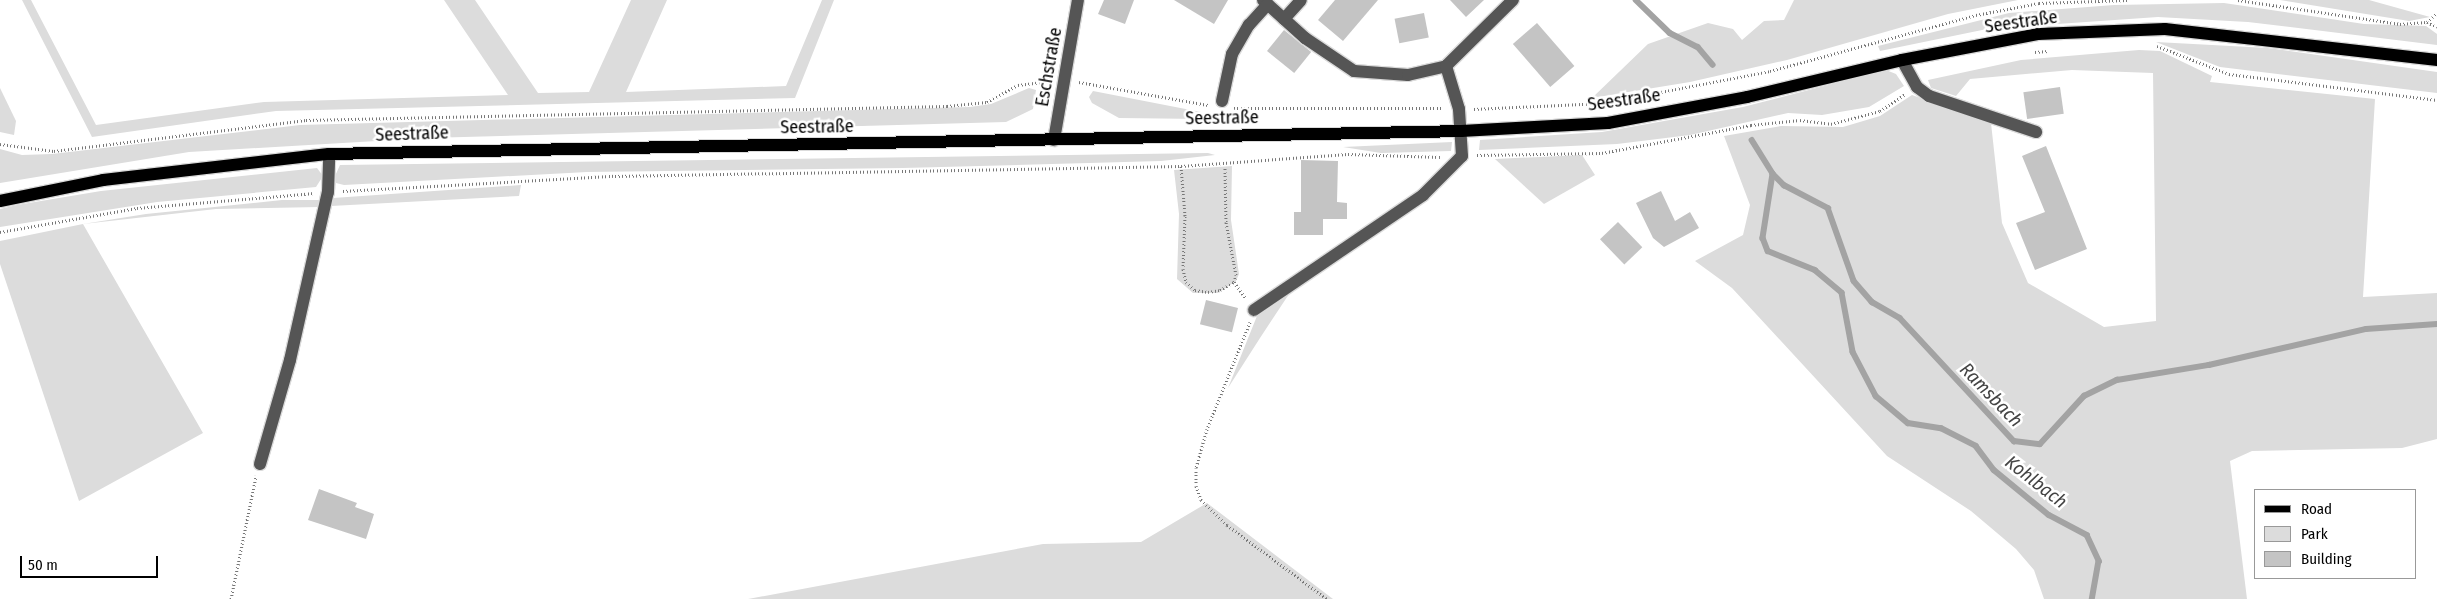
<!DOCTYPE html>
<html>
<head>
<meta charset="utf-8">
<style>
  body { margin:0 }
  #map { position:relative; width:2437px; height:599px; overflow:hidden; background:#fff; font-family:"Fira Sans Condensed",sans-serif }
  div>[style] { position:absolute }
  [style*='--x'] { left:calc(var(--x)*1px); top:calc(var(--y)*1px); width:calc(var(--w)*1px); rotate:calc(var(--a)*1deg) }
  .green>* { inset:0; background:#dcdcdc }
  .stream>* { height:5.5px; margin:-2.75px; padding:0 2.75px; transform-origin:2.75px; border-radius:2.75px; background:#a3a3a3 }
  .building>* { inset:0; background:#c4c4c4; transform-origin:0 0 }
  .path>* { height:3px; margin-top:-1.5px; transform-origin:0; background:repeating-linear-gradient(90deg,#777 0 1px,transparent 0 3.5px) }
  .roads { filter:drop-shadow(1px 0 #dbdbdb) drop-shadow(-1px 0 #dbdbdb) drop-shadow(0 1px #dbdbdb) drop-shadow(0 -1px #dbdbdb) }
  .minor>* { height:12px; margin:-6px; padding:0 6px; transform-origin:6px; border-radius:6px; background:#555 }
  .major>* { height:12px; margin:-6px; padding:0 6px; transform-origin:6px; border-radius:6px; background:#000 }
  span { translate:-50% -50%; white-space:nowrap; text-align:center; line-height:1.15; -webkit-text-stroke:5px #fff; paint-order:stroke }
  .street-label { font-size:18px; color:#000 }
  .water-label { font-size:19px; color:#444; font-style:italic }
  .legend { position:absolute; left:2254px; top:489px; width:162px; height:90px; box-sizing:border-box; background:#fff; border:1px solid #999; margin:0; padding:6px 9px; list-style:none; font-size:15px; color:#000 }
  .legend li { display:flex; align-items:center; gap:10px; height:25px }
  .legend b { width:25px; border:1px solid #999 }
  .scale { position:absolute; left:20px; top:556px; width:138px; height:22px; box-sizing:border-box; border:2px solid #000; border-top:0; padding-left:6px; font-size:15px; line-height:18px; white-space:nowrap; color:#000; -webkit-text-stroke:4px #fff; paint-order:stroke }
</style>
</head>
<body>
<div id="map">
  <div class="green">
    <div style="clip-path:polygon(22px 0,31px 0,96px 125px,264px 102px,508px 95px,444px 0,475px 0,538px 93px,589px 92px,631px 0,667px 0,626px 92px,786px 86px,822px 0,834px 0,795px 98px,276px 111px,92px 137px)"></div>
    <div style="clip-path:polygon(1794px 0,2018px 0,1948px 14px,1787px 60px,1690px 82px,1592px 98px,1648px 44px,1708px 23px,1733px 29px,1742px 40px,1764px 21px,1784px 20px)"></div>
    <div style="clip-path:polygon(2280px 0,2369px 0,2430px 17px,2409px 21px)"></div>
    <div style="clip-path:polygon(2224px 3px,2364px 24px,2426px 26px,2437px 34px,2437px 45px,2248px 22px,2158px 17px,1987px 29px,1880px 51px,1878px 46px,2009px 13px,2114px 5px)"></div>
    <div style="clip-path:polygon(2156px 42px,2268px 48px,2437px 72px,2437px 93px,2220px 67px)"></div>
    <div style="clip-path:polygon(2139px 50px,2160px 51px,2212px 76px,2210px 82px,2375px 99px,2363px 297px,2437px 293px,2437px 439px,2402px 448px,2252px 451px,2230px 461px,2247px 599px,2044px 599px,2034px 570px,2016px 549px,1971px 511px,1887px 456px,1732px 288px,1695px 261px,1743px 235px,1750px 205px,1724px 136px,1781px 126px,1843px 127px,1880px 116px,1912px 95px,1991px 123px,2002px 223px,2028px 283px,2104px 327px,2156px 321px,2153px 73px,2072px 70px,1970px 79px,1956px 96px,1931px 88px,1928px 80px,2021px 60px)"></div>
    <div style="clip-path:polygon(1886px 70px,1896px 74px,1904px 86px,1869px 107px,1822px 115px,1788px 113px,1690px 135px,1617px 144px,1479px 150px,1480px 140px,1602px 132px,1743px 107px)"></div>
    <div style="clip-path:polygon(0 88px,16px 121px,14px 135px,0 132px)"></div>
    <div style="clip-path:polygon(1029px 88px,1036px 90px,1033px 109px,1006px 122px,427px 138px,189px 152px,0 183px,0 149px,22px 155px,52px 154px,300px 125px,970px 107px,991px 104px)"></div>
    <div style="clip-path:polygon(1093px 91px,1201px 112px,1202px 119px,1119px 118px,1092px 103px,1089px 97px)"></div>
    <div style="clip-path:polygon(1452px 142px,1451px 151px,1381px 153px,1343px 147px)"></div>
    <div style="clip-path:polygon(1208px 153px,1215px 155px,1161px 161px,903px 168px,587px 172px,344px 185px,336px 183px,335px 176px,340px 165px)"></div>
    <div style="clip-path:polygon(1582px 155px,1595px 175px,1544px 204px,1495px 159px)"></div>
    <div style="clip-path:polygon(1232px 166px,1231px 220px,1239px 274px,1236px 281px,1218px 293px,1193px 293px,1177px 279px,1179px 214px,1174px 170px)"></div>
    <div style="clip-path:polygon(317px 168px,323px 176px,316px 187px,157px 202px,0 227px,0 209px,17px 205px,101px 191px)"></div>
    <div style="clip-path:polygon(521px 185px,519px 196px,331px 206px,333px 198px)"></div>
    <div style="clip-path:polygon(282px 200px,321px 200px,320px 207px,216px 209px,83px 224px,203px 433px,79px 501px,0 264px,0 241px,83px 224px,146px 214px)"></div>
    <div style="clip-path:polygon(1299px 279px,1260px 338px,1228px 388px,1259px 311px)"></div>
    <div style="clip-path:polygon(1207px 503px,1333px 599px,748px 599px,1043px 544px,1141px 542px)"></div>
  </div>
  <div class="stream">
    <div style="--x:1636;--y:0;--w:47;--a:44.1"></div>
    <div style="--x:1670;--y:33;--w:31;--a:27"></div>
    <div style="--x:1698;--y:47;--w:23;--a:50"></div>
    <div style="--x:1752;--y:140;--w:40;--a:58"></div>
    <div style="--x:1773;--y:174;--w:65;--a:98.9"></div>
    <div style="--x:1763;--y:238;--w:14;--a:69"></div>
    <div style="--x:1768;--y:251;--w:51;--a:22"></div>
    <div style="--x:1815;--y:270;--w:35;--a:40"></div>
    <div style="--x:1842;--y:293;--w:60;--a:79.4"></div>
    <div style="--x:1853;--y:352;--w:50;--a:62.4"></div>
    <div style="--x:1876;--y:396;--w:42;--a:40.2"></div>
    <div style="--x:1908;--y:423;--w:33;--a:9"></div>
    <div style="--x:1941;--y:428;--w:39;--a:27"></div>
    <div style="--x:1976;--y:446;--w:30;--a:53"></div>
    <div style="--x:1994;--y:470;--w:71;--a:39.3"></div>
    <div style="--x:2049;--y:515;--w:43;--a:27.8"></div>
    <div style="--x:2087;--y:535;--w:29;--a:65"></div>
    <div style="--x:2099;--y:561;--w:39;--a:100"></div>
    <div style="--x:1773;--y:174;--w:16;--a:45"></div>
    <div style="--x:1784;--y:185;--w:50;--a:27.6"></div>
    <div style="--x:1828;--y:208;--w:77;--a:70.4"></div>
    <div style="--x:1854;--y:281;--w:28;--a:49"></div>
    <div style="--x:1872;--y:302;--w:32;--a:30"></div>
    <div style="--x:1900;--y:318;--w:168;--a:47.2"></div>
    <div style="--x:2014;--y:441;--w:26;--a:7"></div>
    <div style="--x:2040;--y:444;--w:65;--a:-47.5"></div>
    <div style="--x:2084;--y:396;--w:37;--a:-26"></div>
    <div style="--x:2117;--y:380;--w:93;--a:-9.3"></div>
    <div style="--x:2209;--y:365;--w:161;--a:-12.9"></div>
    <div style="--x:2366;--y:329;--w:71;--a:-4"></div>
  </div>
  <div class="building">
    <div style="clip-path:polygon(1104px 0,1134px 0,1125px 24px,1098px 14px)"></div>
    <div style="clip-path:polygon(1174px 0,1228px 0,1214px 24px)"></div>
    <div style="clip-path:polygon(1335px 0,1378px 0,1343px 41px,1318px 20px)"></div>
    <div style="clip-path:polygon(1450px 0,1484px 0,1466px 17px)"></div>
    <div style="left:1424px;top:13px;width:25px;height:30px;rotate:79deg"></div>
    <div style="left:1537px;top:23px;width:57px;height:32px;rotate:49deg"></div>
    <div style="left:1284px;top:30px;width:35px;height:27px;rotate:39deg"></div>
    <div style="left:2060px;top:87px;width:27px;height:37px;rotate:82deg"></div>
    <div style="clip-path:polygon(2046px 146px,2087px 249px,2035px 270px,2016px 223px,2045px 212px,2022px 156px)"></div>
    <div style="clip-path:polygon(1301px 160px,1338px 161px,1337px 202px,1347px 203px,1347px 219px,1323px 219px,1323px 235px,1294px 235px,1294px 212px,1301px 212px)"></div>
    <div style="clip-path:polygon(1661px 191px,1675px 221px,1690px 212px,1699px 228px,1664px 247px,1653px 238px,1636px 203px)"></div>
    <div style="left:1618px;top:222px;width:35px;height:25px;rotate:46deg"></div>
    <div style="left:1206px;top:300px;width:33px;height:25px;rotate:14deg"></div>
    <div style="clip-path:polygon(319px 489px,357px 503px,355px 507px,374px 514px,366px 539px,308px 520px)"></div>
  </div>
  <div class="path">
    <div style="--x:2238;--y:0;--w:164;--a:8.4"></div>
    <div style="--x:2400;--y:24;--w:27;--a:-4"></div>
    <div style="--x:2427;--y:22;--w:13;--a:-42"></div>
    <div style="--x:2427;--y:22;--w:11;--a:27"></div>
    <div style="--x:2157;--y:46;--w:77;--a:21.3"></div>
    <div style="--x:2229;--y:74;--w:210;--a:7.1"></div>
    <div style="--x:2035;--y:52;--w:13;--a:-4"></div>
    <div style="--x:1079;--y:82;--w:131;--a:10.1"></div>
    <div style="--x:1234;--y:108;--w:209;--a:0"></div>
    <div style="--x:1474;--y:109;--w:129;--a:-2.7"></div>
    <div style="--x:1603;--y:103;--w:170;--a:-10.8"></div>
    <div style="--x:1770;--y:71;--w:213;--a:-15.2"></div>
    <div style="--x:1976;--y:15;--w:64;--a:-10.8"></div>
    <div style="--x:2039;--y:3;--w:90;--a:-1.9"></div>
    <div style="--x:0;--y:144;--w:54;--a:7.4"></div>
    <div style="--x:54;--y:151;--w:254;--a:-7"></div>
    <div style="--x:306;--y:120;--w:641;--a:-1.25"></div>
    <div style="--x:947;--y:106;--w:40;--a:-5.7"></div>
    <div style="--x:987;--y:102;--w:35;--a:-29"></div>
    <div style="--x:1018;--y:85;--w:33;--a:-7"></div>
    <div style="--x:1477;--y:155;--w:125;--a:-0.9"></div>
    <div style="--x:1602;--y:153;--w:152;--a:-10.6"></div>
    <div style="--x:1751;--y:125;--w:49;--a:-5.8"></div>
    <div style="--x:1800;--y:120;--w:31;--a:7"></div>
    <div style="--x:1831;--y:124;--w:51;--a:-14.9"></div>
    <div style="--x:1880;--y:111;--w:30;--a:-34"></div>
    <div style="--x:1181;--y:166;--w:50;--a:85.4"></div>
    <div style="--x:1185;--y:216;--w:53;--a:92.2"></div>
    <div style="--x:1183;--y:269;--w:13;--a:77"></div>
    <div style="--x:1186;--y:282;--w:12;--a:42"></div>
    <div style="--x:1195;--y:290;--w:13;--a:9"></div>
    <div style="--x:1208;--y:292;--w:12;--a:-9"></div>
    <div style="--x:1220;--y:290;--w:16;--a:-30"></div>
    <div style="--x:1234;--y:282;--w:7;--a:-74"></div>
    <div style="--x:1236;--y:275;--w:54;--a:-100.7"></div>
    <div style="--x:1226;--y:222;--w:54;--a:-91.1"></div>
    <div style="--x:343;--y:191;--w:272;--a:-3.2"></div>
    <div style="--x:615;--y:176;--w:566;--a:-1.01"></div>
    <div style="--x:1181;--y:166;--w:167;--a:-4.1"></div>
    <div style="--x:1348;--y:154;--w:92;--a:1.9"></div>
    <div style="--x:0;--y:232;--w:139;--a:-9.9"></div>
    <div style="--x:137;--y:208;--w:178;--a:-4.8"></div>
    <div style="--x:1234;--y:282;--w:19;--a:54"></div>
    <div style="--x:1250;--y:322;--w:115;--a:111.9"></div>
    <div style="--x:1207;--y:429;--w:41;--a:105.8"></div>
    <div style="--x:1196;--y:468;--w:18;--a:90"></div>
    <div style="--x:1196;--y:486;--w:15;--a:70"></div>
    <div style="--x:1201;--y:500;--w:36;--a:44"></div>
    <div style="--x:1227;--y:525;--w:124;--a:36.5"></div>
    <div style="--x:231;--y:599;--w:126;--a:-78.5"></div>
  </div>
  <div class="roads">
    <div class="minor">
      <div style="--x:1263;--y:0;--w:57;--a:42.1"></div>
      <div style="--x:1305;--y:38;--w:59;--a:34"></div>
      <div style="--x:1354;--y:71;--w:54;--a:4.2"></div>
      <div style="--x:1408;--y:75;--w:39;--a:-13"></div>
      <div style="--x:1284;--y:19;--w:25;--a:-48"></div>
      <div style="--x:1902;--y:60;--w:31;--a:61"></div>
      <div style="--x:1917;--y:87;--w:15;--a:37"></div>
      <div style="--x:1929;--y:96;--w:113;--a:18.6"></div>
      <div style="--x:1446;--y:66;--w:94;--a:-44.6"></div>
      <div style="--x:1222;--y:101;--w:48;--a:-78"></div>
      <div style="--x:1232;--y:54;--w:34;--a:-60"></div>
      <div style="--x:1249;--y:25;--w:28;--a:-48"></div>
      <div style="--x:1054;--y:140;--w:142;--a:-80.3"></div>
      <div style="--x:1254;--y:310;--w:204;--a:-34.2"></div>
      <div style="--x:1423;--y:195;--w:55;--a:-45"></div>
      <div style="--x:1462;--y:156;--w:47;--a:-93.7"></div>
      <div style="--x:1459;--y:109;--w:45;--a:-106.8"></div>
      <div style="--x:260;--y:464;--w:108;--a:-73.9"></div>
      <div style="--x:290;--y:360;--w:172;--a:-77.3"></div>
      <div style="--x:328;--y:192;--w:38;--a:-88"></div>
    </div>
    <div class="major">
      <div style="--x:0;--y:201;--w:105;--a:-11.5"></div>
      <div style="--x:103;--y:180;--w:227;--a:-6.6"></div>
      <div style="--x:329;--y:154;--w:1132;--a:-1.16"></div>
      <div style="--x:1461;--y:131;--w:147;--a:-3.1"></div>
      <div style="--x:1608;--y:123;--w:141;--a:-10.6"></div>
      <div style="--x:1747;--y:97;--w:159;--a:-13.4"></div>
      <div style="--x:1902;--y:60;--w:138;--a:-10.8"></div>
      <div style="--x:2038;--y:34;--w:127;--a:-2.3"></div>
      <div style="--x:2165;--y:29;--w:274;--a:6.5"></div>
    </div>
  </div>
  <div class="street-label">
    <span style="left:2021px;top:22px;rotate:-8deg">Seestraße</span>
    <span style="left:1049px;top:67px;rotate:-80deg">Eschstraße</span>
    <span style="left:1624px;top:100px;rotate:-8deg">Seestraße</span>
    <span style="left:1222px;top:118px;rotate:-1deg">Seestraße</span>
    <span style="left:817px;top:127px;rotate:-1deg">Seestraße</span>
    <span style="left:412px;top:134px;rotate:-2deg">Seestraße</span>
  </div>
  <div class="water-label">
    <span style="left:1991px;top:395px;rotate:46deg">Ramsbach</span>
    <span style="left:2036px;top:482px;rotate:38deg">Kohlbach</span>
  </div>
  <ul class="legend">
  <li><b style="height:6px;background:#000"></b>Road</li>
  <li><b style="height:14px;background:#dcdcdc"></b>Park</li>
  <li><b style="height:14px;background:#c4c4c4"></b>Building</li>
  </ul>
  <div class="scale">50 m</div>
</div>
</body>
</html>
